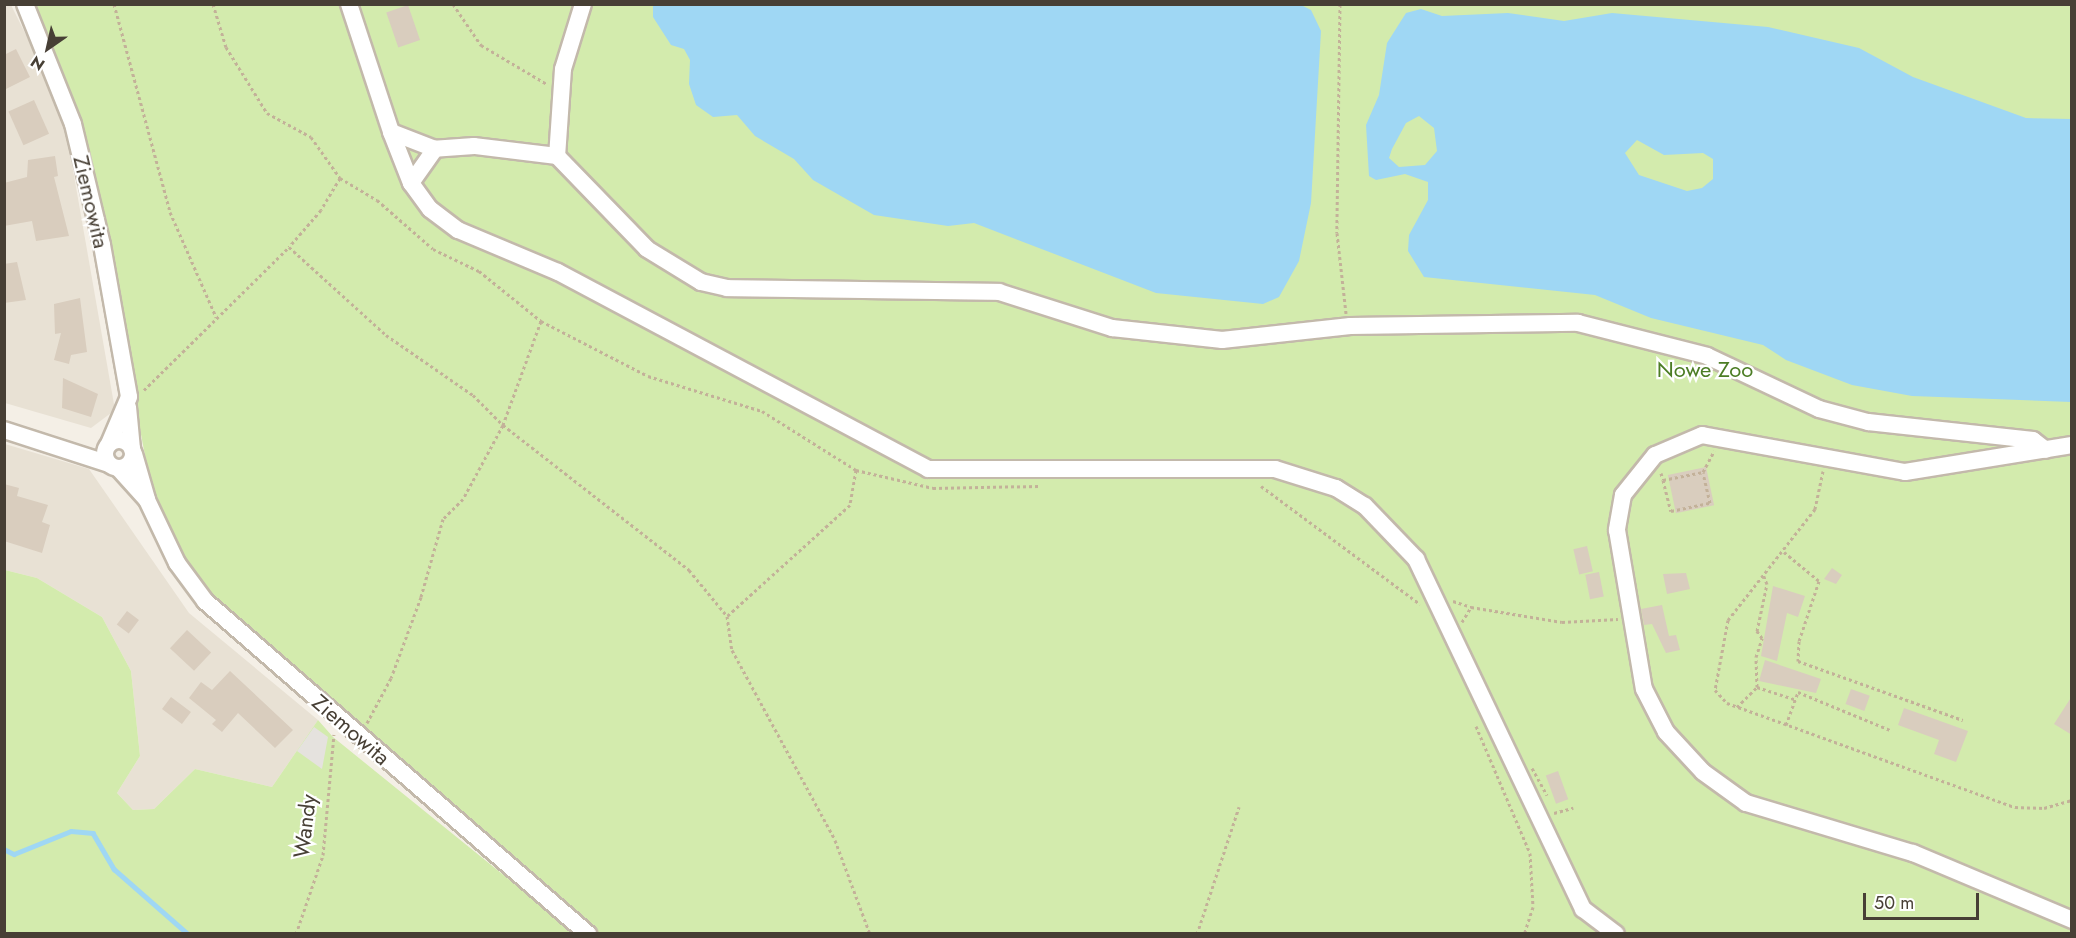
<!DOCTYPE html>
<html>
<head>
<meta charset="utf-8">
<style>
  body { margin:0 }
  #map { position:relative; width:2076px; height:938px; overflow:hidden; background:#f4efe6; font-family:Jost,sans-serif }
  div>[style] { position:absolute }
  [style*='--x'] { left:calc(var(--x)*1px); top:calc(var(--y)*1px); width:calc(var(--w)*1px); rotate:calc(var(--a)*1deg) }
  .residential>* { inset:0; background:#e8e1d4 }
  .green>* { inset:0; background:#d3ebad }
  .parking>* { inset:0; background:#e5e2de }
  .water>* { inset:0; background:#9fd7f4 }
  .stream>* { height:4.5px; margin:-2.25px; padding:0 2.25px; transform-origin:2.25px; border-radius:2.25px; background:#9fd7f4 }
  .building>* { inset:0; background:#d9cdbe; transform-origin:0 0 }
  .path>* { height:3px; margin-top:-1.5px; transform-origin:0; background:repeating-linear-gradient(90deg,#c3b199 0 3px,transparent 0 6px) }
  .roads { filter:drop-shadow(2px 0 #c3b9ab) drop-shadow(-2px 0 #c3b9ab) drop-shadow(0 2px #c3b9ab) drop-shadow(0 -2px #c3b9ab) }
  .minor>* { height:16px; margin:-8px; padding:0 8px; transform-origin:8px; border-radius:8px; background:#fff }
  .minor>.ring { margin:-8px; padding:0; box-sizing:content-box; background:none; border:16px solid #fff; border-radius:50% }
  span { translate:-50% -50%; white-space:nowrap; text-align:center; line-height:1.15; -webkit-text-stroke:4.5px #fff; paint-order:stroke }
  .street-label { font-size:22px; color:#473f35 }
  .park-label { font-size:22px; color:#4c7d25 }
  .frame { position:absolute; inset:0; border:6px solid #473f35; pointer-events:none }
  .north { position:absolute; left:18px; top:18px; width:60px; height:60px; -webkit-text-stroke:4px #fff; paint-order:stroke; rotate:214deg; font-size:16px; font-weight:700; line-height:24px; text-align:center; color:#473f35 }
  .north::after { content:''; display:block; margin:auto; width:21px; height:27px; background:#473f35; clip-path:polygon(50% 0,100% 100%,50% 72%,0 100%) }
  .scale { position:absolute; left:1863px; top:893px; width:116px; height:27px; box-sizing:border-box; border:3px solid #473f35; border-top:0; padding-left:8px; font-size:18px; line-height:21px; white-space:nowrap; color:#473f35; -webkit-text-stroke:4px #fff; paint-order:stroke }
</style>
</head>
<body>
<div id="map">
  <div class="residential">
    <div style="clip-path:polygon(4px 5px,11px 5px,62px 107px,115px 410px,91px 428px,5px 403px)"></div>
    <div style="clip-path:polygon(5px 444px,89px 469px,189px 613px,318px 720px,272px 787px,195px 769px,154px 809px,133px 810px,117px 793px,140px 756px,131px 671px,102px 617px,37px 578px,5px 570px)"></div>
  </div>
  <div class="green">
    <div style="clip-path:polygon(34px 5px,2071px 5px,2071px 933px,597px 933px,305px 686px,193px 578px,151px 487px,81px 119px)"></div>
    <div style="clip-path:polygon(5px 570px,37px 578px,102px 617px,131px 671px,140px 756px,117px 793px,133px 810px,154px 809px,195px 769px,272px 787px,318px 720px,333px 737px,575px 933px,5px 934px)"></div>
  </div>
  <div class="parking">
    <div style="clip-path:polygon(314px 727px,328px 737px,322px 769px,297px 751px)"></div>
  </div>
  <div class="water">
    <div style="clip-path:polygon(653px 5px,1301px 5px,1311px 10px,1321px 31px,1311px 203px,1299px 261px,1279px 297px,1263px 304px,1156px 293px,974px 223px,948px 226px,874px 215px,813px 180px,794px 159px,755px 136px,737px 115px,713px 117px,696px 105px,689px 84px,690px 60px,684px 49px,671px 45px,653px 17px)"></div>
    <div style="clip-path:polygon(evenodd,1421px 9px,1442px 16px,1508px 13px,1564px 21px,1612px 13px,1768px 27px,1859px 48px,1913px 77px,2026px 118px,2071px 119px,2071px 402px,1912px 396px,1852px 385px,1786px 360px,1763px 345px,1651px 318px,1595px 295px,1424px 277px,1408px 251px,1409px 235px,1428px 200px,1428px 182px,1405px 174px,1376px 180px,1369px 176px,1366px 125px,1379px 95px,1387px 43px,1406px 13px,1421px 9px,1419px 116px,1434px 128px,1437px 151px,1425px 165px,1399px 167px,1389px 158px,1392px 149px,1406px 123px,1419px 116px,1421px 9px,1637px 140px,1664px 155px,1703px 153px,1713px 159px,1713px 179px,1702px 188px,1687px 191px,1639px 175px,1625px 153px,1637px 140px)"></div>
  </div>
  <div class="stream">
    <div style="--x:4;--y:849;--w:11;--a:27"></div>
    <div style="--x:14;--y:854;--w:61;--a:-22"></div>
    <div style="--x:71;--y:831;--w:22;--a:5"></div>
    <div style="--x:93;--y:833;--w:42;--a:59.7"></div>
    <div style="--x:114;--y:869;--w:98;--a:41.3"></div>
  </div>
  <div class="building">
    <div style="left:408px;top:5px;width:37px;height:23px;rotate:71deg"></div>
    <div style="clip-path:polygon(16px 49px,30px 77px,4px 90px,4px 55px)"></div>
    <div style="left:34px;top:100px;width:37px;height:28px;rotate:66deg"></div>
    <div style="clip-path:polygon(55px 156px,58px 176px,54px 177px,69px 236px,36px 241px,32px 221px,4px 226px,4px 183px,27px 177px,28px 160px)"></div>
    <div style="clip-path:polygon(17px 262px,26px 300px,4px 303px,4px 264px)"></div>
    <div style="clip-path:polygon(80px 298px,87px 352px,71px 355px,69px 364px,54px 360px,61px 333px,55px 334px,54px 304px)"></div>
    <div style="clip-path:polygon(63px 378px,98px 394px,91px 417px,62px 408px)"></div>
    <div style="left:1706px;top:467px;width:39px;height:39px;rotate:78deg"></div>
    <div style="clip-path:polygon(4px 484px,19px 488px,17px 496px,48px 505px,42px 522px,50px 525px,42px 553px,4px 541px)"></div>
    <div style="left:1587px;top:546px;width:26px;height:14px;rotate:77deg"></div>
    <div style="clip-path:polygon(1832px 568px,1842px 575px,1836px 584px,1824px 579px)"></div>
    <div style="left:1599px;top:572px;width:25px;height:14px;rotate:79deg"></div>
    <div style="clip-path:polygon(1686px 573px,1690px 589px,1667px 594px,1663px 574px)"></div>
    <div style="clip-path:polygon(1773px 586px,1805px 596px,1798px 617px,1787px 613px,1777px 661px,1761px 656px)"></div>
    <div style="clip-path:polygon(1662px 605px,1669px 636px,1676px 635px,1680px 650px,1666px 653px,1652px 624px,1644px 625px,1641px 609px)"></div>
    <div style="left:127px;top:611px;width:15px;height:17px;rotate:37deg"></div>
    <div style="left:187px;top:630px;width:33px;height:25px;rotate:43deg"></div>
    <div style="clip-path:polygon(1765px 660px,1821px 679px,1816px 693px,1759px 681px)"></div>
    <div style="clip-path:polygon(230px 671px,293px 730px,275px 748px,238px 713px,222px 732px,212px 724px,216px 720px,189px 698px,201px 682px,212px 690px)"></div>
    <div style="left:1851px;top:689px;width:20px;height:16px;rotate:20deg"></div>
    <div style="clip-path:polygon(2072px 696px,2072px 735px,2054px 724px)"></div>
    <div style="left:171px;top:697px;width:25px;height:15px;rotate:37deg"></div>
    <div style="clip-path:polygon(1904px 708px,1968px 731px,1956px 762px,1934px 754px,1939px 740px,1898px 725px)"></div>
    <div style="left:1558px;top:771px;width:30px;height:13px;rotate:70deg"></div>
  </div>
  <div class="path">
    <div style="--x:114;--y:4;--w:215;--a:74.9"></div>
    <div style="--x:170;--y:212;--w:115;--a:66.3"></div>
    <div style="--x:213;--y:4;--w:45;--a:73.2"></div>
    <div style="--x:226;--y:47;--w:78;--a:58.2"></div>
    <div style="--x:267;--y:113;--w:50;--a:28.6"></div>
    <div style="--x:311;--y:137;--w:50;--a:54.7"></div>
    <div style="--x:340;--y:178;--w:37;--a:121"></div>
    <div style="--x:321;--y:210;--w:49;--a:130.9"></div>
    <div style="--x:453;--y:4;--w:50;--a:55.7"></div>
    <div style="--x:481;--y:45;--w:77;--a:30.6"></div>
    <div style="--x:1340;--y:4;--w:229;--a:90.8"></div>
    <div style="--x:1337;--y:233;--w:81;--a:83.6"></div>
    <div style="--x:340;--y:178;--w:43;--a:30.7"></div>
    <div style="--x:377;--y:200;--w:74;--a:41.2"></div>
    <div style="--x:433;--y:249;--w:51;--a:25.6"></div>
    <div style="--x:479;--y:271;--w:80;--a:38.9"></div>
    <div style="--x:541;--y:321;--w:111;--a:110.1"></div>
    <div style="--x:503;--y:425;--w:236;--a:37.9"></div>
    <div style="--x:689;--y:570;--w:60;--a:50.4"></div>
    <div style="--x:727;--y:616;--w:34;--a:82"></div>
    <div style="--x:732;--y:650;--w:216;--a:61.5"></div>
    <div style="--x:835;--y:840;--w:100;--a:69.6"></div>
    <div style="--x:541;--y:321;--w:120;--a:27.2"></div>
    <div style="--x:648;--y:376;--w:119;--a:17.1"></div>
    <div style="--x:762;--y:411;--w:111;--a:32.1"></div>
    <div style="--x:856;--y:470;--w:36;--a:100"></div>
    <div style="--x:850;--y:505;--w:166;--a:137.9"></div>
    <div style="--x:144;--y:390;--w:204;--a:-44.6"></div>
    <div style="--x:289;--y:247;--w:131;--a:42.2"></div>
    <div style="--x:386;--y:335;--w:106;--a:34.6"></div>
    <div style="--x:473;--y:395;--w:42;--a:45"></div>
    <div style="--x:503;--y:425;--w:84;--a:118.4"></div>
    <div style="--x:463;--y:499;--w:28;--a:135"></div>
    <div style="--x:443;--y:519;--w:81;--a:105.8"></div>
    <div style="--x:421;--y:597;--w:86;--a:110.3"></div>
    <div style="--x:391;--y:678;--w:51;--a:118.1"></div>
    <div style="--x:856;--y:470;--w:79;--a:13.2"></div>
    <div style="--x:933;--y:488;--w:106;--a:-1.1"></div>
    <div style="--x:1823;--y:471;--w:39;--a:102"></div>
    <div style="--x:1815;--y:509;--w:141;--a:128.1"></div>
    <div style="--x:1728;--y:620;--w:71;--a:100.5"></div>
    <div style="--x:1715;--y:690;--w:18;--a:47"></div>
    <div style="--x:1727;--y:703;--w:306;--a:19.9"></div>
    <div style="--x:2015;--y:807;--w:29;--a:2"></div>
    <div style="--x:2044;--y:808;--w:29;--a:-16"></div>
    <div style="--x:1661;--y:473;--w:7;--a:74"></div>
    <div style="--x:1663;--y:480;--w:41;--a:-11.3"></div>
    <div style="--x:1703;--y:472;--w:24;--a:-62"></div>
    <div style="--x:1663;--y:480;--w:32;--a:76"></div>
    <div style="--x:1671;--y:511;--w:40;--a:-12"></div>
    <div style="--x:1710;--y:503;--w:31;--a:-103"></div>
    <div style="--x:1261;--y:486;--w:198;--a:36.6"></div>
    <div style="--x:1784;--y:552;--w:45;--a:39.6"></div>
    <div style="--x:1819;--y:581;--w:63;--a:108.4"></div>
    <div style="--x:1799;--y:641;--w:20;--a:93"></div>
    <div style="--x:1798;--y:661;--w:175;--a:19.7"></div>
    <div style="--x:1453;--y:601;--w:19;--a:18"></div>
    <div style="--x:1462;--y:622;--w:17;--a:-59"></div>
    <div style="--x:1471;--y:607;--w:92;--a:9.4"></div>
    <div style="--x:1562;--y:622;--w:56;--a:-3.1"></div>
    <div style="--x:1757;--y:687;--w:30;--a:-92"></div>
    <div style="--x:1756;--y:657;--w:20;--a:-72"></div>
    <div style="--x:1762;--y:638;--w:9;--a:-126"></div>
    <div style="--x:1757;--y:631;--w:48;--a:-78"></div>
    <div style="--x:1767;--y:584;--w:11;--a:-112"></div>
    <div style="--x:1737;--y:707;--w:28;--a:-45"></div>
    <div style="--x:1757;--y:687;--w:40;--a:18"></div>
    <div style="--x:1786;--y:725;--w:35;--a:-70"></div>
    <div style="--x:1798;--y:692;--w:100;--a:22.4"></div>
    <div style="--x:1476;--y:726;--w:138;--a:67"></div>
    <div style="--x:1530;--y:853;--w:54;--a:86.8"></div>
    <div style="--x:1533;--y:907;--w:28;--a:108"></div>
    <div style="--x:1532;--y:768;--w:31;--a:61"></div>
    <div style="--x:1554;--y:813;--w:20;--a:-15"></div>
    <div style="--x:296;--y:934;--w:83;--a:-71.1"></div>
    <div style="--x:323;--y:855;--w:121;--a:-84.8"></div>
    <div style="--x:1197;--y:934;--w:134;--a:-71.7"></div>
  </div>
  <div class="roads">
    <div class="minor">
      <div style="--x:25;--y:4;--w:129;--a:68.2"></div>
      <div style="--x:73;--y:124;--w:124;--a:76.5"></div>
      <div style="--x:102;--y:245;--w:154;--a:79.9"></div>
      <div style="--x:129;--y:397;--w:51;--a:113.1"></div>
      <div style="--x:349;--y:4;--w:135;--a:71.8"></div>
      <div style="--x:583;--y:4;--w:68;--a:107.1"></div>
      <div style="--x:563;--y:69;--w:87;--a:93.9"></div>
      <div style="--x:557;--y:156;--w:129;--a:45.9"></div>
      <div style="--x:647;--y:249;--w:63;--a:31.4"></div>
      <div style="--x:701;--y:282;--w:27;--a:13"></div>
      <div style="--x:727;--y:288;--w:272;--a:0.8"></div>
      <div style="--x:999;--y:292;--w:119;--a:17.7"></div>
      <div style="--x:1112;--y:328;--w:111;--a:6.2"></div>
      <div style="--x:1222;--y:340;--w:129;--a:-6.2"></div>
      <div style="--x:1350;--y:326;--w:228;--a:-0.8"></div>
      <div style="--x:1578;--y:323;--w:133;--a:14.3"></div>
      <div style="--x:1707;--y:356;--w:124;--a:25.3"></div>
      <div style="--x:1819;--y:409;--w:51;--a:14.9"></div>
      <div style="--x:1868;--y:422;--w:166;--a:6.2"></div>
      <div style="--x:2033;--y:440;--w:16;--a:38"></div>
      <div style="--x:557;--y:156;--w:84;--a:-173.1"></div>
      <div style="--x:474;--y:146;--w:39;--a:176"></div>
      <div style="--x:435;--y:149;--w:47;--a:-158.9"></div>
      <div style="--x:391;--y:132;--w:55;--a:68.6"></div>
      <div style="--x:411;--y:183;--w:32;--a:54"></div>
      <div style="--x:430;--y:209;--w:35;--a:37"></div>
      <div style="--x:458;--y:230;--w:108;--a:22.8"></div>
      <div style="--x:558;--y:272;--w:419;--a:28"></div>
      <div style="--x:928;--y:469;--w:347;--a:0"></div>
      <div style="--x:1275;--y:469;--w:64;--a:17.3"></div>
      <div style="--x:1336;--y:488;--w:34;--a:32"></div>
      <div style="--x:1365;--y:506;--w:74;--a:46.1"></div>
      <div style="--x:1416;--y:559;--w:388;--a:64.5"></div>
      <div style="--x:1583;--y:909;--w:41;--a:37.1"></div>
      <div style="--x:411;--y:183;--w:42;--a:-54.8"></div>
      <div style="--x:128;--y:407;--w:42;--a:84.6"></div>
      <div style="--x:4;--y:430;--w:110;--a:17.9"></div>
      <div class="ring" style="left:105px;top:440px;width:12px;height:12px"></div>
      <div style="--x:2072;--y:445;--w:169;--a:170.8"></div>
      <div style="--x:1905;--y:472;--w:206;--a:-169.7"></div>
      <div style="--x:1702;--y:435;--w:51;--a:156.9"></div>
      <div style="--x:1655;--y:455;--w:51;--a:128.7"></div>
      <div style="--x:1623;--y:495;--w:36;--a:100"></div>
      <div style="--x:1617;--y:530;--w:161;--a:80.4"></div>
      <div style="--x:1644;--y:689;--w:48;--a:62.9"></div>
      <div style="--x:1666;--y:732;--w:54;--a:47.2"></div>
      <div style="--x:1703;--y:772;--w:53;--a:35.8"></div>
      <div style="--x:1746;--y:803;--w:174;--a:16.7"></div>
      <div style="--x:1913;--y:853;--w:173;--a:22.8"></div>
      <div style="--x:134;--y:454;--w:47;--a:73.9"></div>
      <div style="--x:119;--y:469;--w:42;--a:47.9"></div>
      <div style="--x:147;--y:500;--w:70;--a:64.5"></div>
      <div style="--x:177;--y:563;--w:47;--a:53.6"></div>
      <div style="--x:205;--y:601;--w:508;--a:41.01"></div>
    </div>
  </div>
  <div class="street-label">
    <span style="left:91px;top:202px;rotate:77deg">Ziemowita</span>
    <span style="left:351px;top:730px;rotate:41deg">Ziemowita</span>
    <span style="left:305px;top:826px;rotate:-83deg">Wandy</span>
  </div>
  <div class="park-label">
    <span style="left:1705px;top:370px">Nowe Zoo</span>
  </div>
  <div class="frame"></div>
  <div class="north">N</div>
  <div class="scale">50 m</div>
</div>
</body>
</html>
